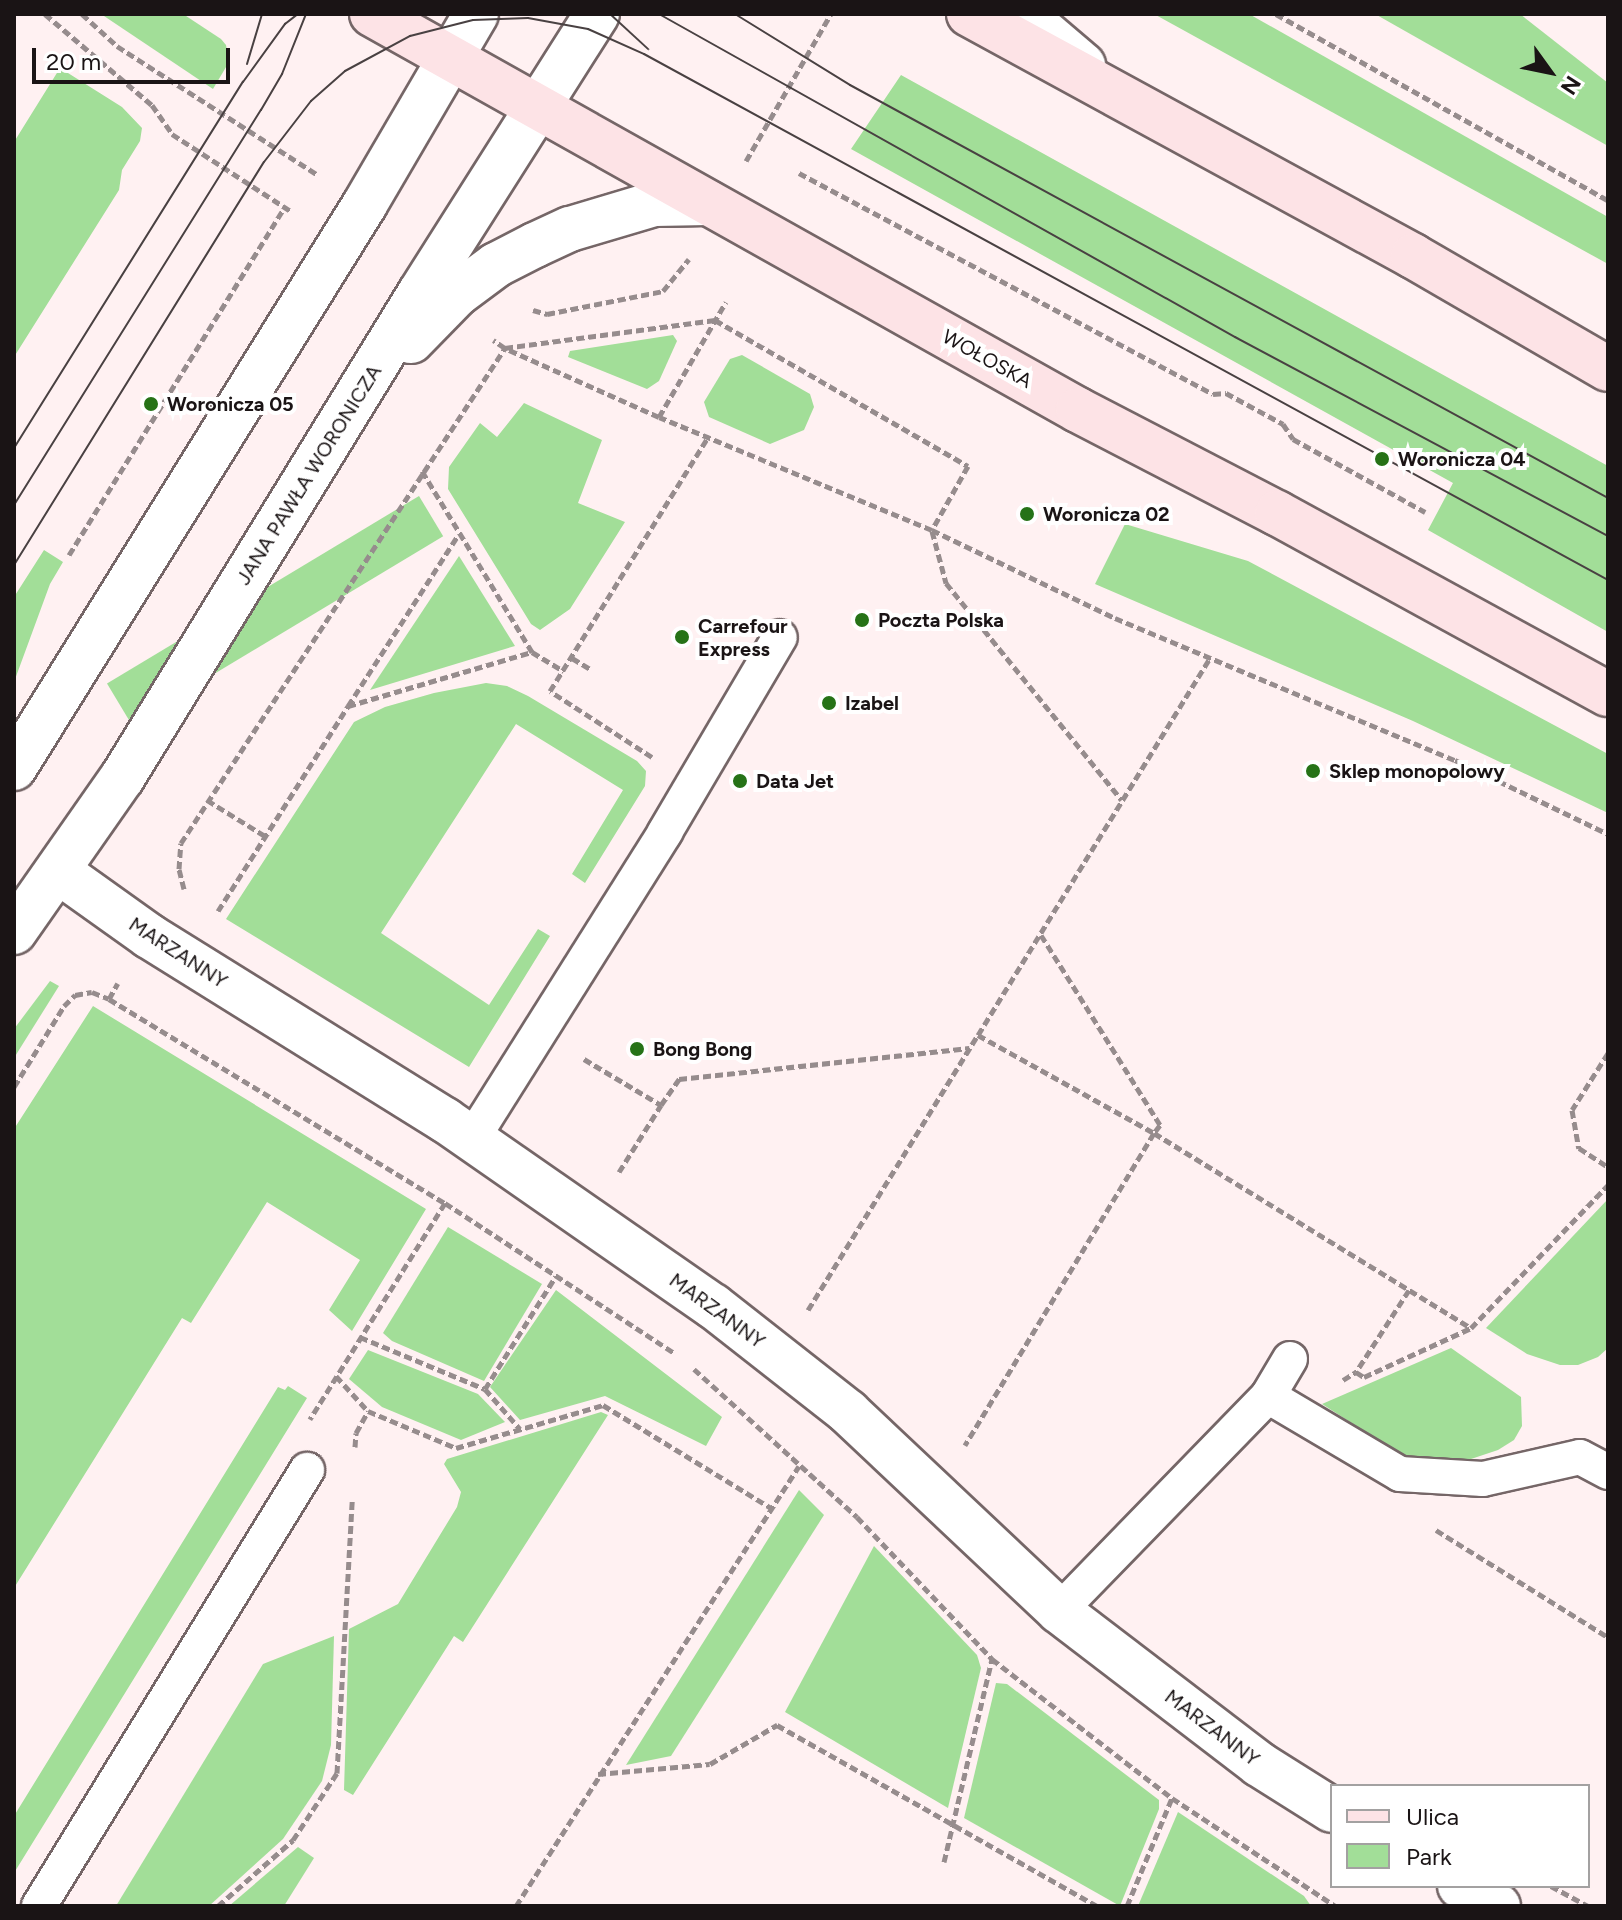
<!DOCTYPE html>
<html>
<head>
<meta charset="utf-8">
<style>
  body { margin:0 }
  #map { position:relative; width:1622px; height:1920px; overflow:hidden; background:#fff1f2; font-family:Figtree,sans-serif }
  div>[style] { position:absolute }
  [style*='--x'] { left:calc(var(--x)*1px); top:calc(var(--y)*1px); width:calc(var(--w)*1px); rotate:calc(var(--a)*1deg) }
  .green>* { inset:0; background:#a2de98; transform-origin:0 0 }
  .path>* { height:5px; margin-top:-2.5px; transform-origin:0; background:repeating-linear-gradient(90deg,#968c8d 0 8px,transparent 0 12px) }
  .roads { filter:drop-shadow(2px 0 #756667) drop-shadow(-2px 0 #756667) drop-shadow(0 2px #756667) drop-shadow(0 -2px #756667) }
  .service>* { height:34px; margin:-17px; padding:0 17px; transform-origin:17px; border-radius:17px; background:#fff }
  .minor>* { height:44px; margin:-22px; padding:0 22px; transform-origin:22px; border-radius:22px; background:#fff }
  .tertiary>* { height:44px; margin:-22px; padding:0 22px; transform-origin:22px; border-radius:22px; background:#fff }
  .secondary>* { height:44px; margin:-22px; padding:0 22px; transform-origin:22px; border-radius:22px; background:#fde3e6 }
  .tram>* { height:2px; margin:-1px; padding:0 1px; transform-origin:1px; border-radius:1px; background:#494142 }
  .dots>* { width:22px; height:22px; translate:-50% -50%; box-sizing:border-box; border:4px solid #fff; border-radius:50% }
  span { translate:-50% -50%; white-space:nowrap; text-align:center; line-height:1.15; -webkit-text-stroke:8px #fff; paint-order:stroke }
  .street-label { font-size:20px; color:#1a1415 }
  .poi-label { font-size:20px; color:#1a1415; font-weight:700 }
  .left { translate:0 -50%; text-align:left }
  .frame { position:absolute; inset:0; border:16px solid #1a1415; pointer-events:none }
  .legend { position:absolute; left:1330px; top:1784px; width:260px; height:104px; box-sizing:border-box; background:#fff; border:2px solid #a3a1a1; margin:0; padding:10px 14px; list-style:none; font-size:24px; color:#1a1415 }
  .legend li { display:flex; align-items:center; gap:16px; height:40px }
  .legend b { width:40px; border:2px solid #a3a1a1 }
  .north { position:absolute; left:1510px; top:32px; width:80px; height:80px; -webkit-text-stroke:6px #fff; paint-order:stroke; rotate:123deg; font-size:22px; font-weight:700; line-height:32px; text-align:center; color:#1a1415 }
  .north::after { content:''; display:block; margin:auto; width:28px; height:36px; background:#1a1415; clip-path:polygon(50% 0,100% 100%,50% 72%,0 100%) }
  .scale { position:absolute; left:32px; top:48px; width:198px; height:36px; box-sizing:border-box; border:4px solid #1a1415; border-top:0; padding-left:10px; font-size:24px; line-height:28px; white-space:nowrap; color:#1a1415; -webkit-text-stroke:6px #fff; paint-order:stroke }
</style>
</head>
<body>
<div id="map">
  <div class="green">
    <div style="clip-path:polygon(101px 14px,183px 14px,221px 39px,226px 45px,229px 62px,213px 89px)"></div>
    <div style="clip-path:polygon(1154px 14px,1249px 14px,1608px 217px,1608px 264px)"></div>
    <div style="clip-path:polygon(1375px 14px,1520px 14px,1608px 83px,1608px 146px)"></div>
    <div style="clip-path:polygon(60px 68px,122px 107px,142px 128px,140px 141px,122px 170px,119px 190px,14px 357px,14px 142px)"></div>
    <div style="clip-path:polygon(901px 75px,1608px 466px,1608px 632px,1428px 530px,1453px 483px,851px 149px)"></div>
    <div style="clip-path:polygon(673px 335px,677px 341px,659px 381px,647px 389px,568px 357px,570px 351px)"></div>
    <div style="clip-path:polygon(742px 355px,810px 394px,814px 407px,804px 430px,770px 444px,709px 417px,704px 402px,730px 359px)"></div>
    <div style="clip-path:polygon(524px 403px,602px 440px,578px 503px,625px 522px,570px 609px,540px 630px,531px 624px,448px 489px,449px 467px,480px 423px,497px 437px)"></div>
    <div style="left:419px;top:496px;width:47px;height:364px;rotate:59deg"></div>
    <div style="clip-path:polygon(1125px 524px,1248px 561px,1608px 754px,1608px 813px,1413px 721px,1095px 584px)"></div>
    <div style="clip-path:polygon(44px 550px,63px 562px,50px 584px,14px 682px,14px 597px)"></div>
    <div style="clip-path:polygon(459px 556px,515px 646px,370px 690px)"></div>
    <div style="clip-path:polygon(486px 683px,507px 686px,528px 696px,637px 761px,646px 771px,645px 786px,585px 883px,572px 874px,623px 790px,516px 724px,381px 933px,489px 1005px,538px 929px,550px 936px,469px 1067px,226px 919px,354px 722px,385px 707px,434px 693px)"></div>
    <div style="clip-path:polygon(50px 981px,59px 986px,14px 1058px,14px 1029px)"></div>
    <div style="clip-path:polygon(93px 1006px,426px 1209px,352px 1331px,329px 1310px,360px 1260px,267px 1202px,191px 1323px,182px 1318px,14px 1588px,14px 1129px)"></div>
    <div style="clip-path:polygon(1608px 1199px,1608px 1348px,1598px 1357px,1578px 1365px,1560px 1365px,1527px 1354px,1486px 1328px)"></div>
    <div style="clip-path:polygon(448px 1227px,542px 1284px,484px 1381px,392px 1341px,383px 1333px)"></div>
    <div style="clip-path:polygon(556px 1290px,722px 1417px,706px 1446px,605px 1396px,520px 1420px,490px 1387px)"></div>
    <div style="clip-path:polygon(1451px 1348px,1521px 1397px,1522px 1426px,1514px 1440px,1498px 1450px,1465px 1461px,1414px 1463px,1322px 1404px)"></div>
    <div style="clip-path:polygon(368px 1350px,478px 1394px,505px 1422px,461px 1440px,382px 1407px,349px 1379px)"></div>
    <div style="clip-path:polygon(288px 1386px,307px 1398px,14px 1873px,14px 1816px,278px 1387px,285px 1390px)"></div>
    <div style="clip-path:polygon(601px 1412px,608px 1415px,463px 1642px,454px 1636px,353px 1795px,344px 1790px,349px 1629px,398px 1604px,457px 1507px,461px 1492px,444px 1464px,447px 1459px)"></div>
    <div style="clip-path:polygon(799px 1490px,824px 1515px,671px 1756px,626px 1765px)"></div>
    <div style="clip-path:polygon(874px 1546px,977px 1655px,981px 1668px,948px 1808px,785px 1712px)"></div>
    <div style="clip-path:polygon(334px 1636px,331px 1745px,322px 1781px,283px 1839px,209px 1906px,116px 1906px,263px 1664px)"></div>
    <div style="clip-path:polygon(996px 1683px,1007px 1684px,1159px 1800px,1159px 1809px,1120px 1906px,964px 1818px)"></div>
    <div style="clip-path:polygon(1178px 1812px,1304px 1896px,1311px 1906px,1138px 1906px)"></div>
    <div style="clip-path:polygon(298px 1847px,314px 1858px,284px 1906px,229px 1906px)"></div>
  </div>
  <div class="path">
    <div style="--x:45;--y:14;--w:140;--a:40.4"></div>
    <div style="--x:152;--y:105;--w:35;--a:55"></div>
    <div style="--x:172;--y:134;--w:143;--a:33"></div>
    <div style="--x:82;--y:14;--w:47;--a:42.4"></div>
    <div style="--x:117;--y:46;--w:239;--a:32.7"></div>
    <div style="--x:1276;--y:14;--w:381;--a:29.3"></div>
    <div style="--x:746;--y:161;--w:170;--a:-60"></div>
    <div style="--x:799;--y:173;--w:469;--a:28.1"></div>
    <div style="--x:1213;--y:394;--w:13;--a:-4"></div>
    <div style="--x:1226;--y:393;--w:65;--a:28.5"></div>
    <div style="--x:1283;--y:424;--w:18;--a:56"></div>
    <div style="--x:1293;--y:439;--w:151;--a:28.9"></div>
    <div style="--x:533;--y:310;--w:15;--a:16"></div>
    <div style="--x:547;--y:314;--w:118;--a:-11.2"></div>
    <div style="--x:663;--y:291;--w:41;--a:-50.9"></div>
    <div style="--x:659;--y:417;--w:133;--a:-59.8"></div>
    <div style="--x:422;--y:471;--w:212;--a:58.7"></div>
    <div style="--x:932;--y:530;--w:203;--a:25.7"></div>
    <div style="--x:1115;--y:618;--w:368;--a:22.7"></div>
    <div style="--x:1455;--y:760;--w:170;--a:25.8"></div>
    <div style="--x:932;--y:531;--w:54;--a:74.9"></div>
    <div style="--x:946;--y:583;--w:279;--a:51"></div>
    <div style="--x:69;--y:555;--w:410;--a:-58.2"></div>
    <div style="--x:572;--y:658;--w:21;--a:31"></div>
    <div style="--x:348;--y:706;--w:203;--a:-57.2"></div>
    <div style="--x:652;--y:757;--w:121;--a:-147.1"></div>
    <div style="--x:550;--y:691;--w:301;--a:-58.1"></div>
    <div style="--x:207;--y:800;--w:68;--a:31.8"></div>
    <div style="--x:184;--y:889;--w:21;--a:-104"></div>
    <div style="--x:179;--y:869;--w:26;--a:-86"></div>
    <div style="--x:181;--y:843;--w:592;--a:-56.79"></div>
    <div style="--x:505;--y:348;--w:212;--a:-7.6"></div>
    <div style="--x:715;--y:320;--w:292;--a:30"></div>
    <div style="--x:968;--y:466;--w:73;--a:119.4"></div>
    <div style="--x:932;--y:530;--w:295;--a:-157.5"></div>
    <div style="--x:659;--y:417;--w:169;--a:-155.9"></div>
    <div style="--x:505;--y:348;--w:14;--a:-146"></div>
    <div style="--x:218;--y:911;--w:243;--a:-57.6"></div>
    <div style="--x:348;--y:706;--w:192;--a:-16.4"></div>
    <div style="--x:532;--y:652;--w:37;--a:31"></div>
    <div style="--x:1041;--y:935;--w:224;--a:57.9"></div>
    <div style="--x:1160;--y:1125;--w:10;--a:127"></div>
    <div style="--x:1154;--y:1133;--w:372;--a:31.6"></div>
    <div style="--x:109;--y:999;--w:393;--a:31.3"></div>
    <div style="--x:445;--y:1203;--w:255;--a:122"></div>
    <div style="--x:978;--y:1035;--w:443;--a:-58.4"></div>
    <div style="--x:1608;--y:1053;--w:67;--a:122.3"></div>
    <div style="--x:1572;--y:1110;--w:39;--a:80"></div>
    <div style="--x:1579;--y:1148;--w:35;--a:33"></div>
    <div style="--x:584;--y:1059;--w:90;--a:30.9"></div>
    <div style="--x:661;--y:1105;--w:32;--a:-55"></div>
    <div style="--x:679;--y:1079;--w:292;--a:-6.1"></div>
    <div style="--x:14;--y:1087;--w:95;--a:-58.3"></div>
    <div style="--x:64;--y:1006;--w:16;--a:-45"></div>
    <div style="--x:75;--y:995;--w:17;--a:-10"></div>
    <div style="--x:92;--y:992;--w:18;--a:22"></div>
    <div style="--x:109;--y:999;--w:18;--a:-61"></div>
    <div style="--x:619;--y:1172;--w:79;--a:-57.9"></div>
    <div style="--x:445;--y:1203;--w:274;--a:33.2"></div>
    <div style="--x:1409;--y:1290;--w:98;--a:122.9"></div>
    <div style="--x:1356;--y:1372;--w:9;--a:32"></div>
    <div style="--x:1364;--y:1377;--w:118;--a:-24.6"></div>
    <div style="--x:1471;--y:1328;--w:198;--a:-46.2"></div>
    <div style="--x:808;--y:1310;--w:323;--a:-58.3"></div>
    <div style="--x:978;--y:1035;--w:201;--a:29.1"></div>
    <div style="--x:1154;--y:1133;--w:365;--a:121.2"></div>
    <div style="--x:360;--y:1337;--w:135;--a:22.6"></div>
    <div style="--x:485;--y:1389;--w:53;--a:48.8"></div>
    <div style="--x:694;--y:1369;--w:220;--a:42.2"></div>
    <div style="--x:857;--y:1517;--w:196;--a:46.4"></div>
    <div style="--x:992;--y:1659;--w:227;--a:37.7"></div>
    <div style="--x:1172;--y:1798;--w:196;--a:33.5"></div>
    <div style="--x:336;--y:1376;--w:47;--a:47.6"></div>
    <div style="--x:368;--y:1411;--w:95;--a:22.8"></div>
    <div style="--x:456;--y:1448;--w:153;--a:-16.3"></div>
    <div style="--x:603;--y:1405;--w:197;--a:31.5"></div>
    <div style="--x:1343;--y:1380;--w:15;--a:-32"></div>
    <div style="--x:485;--y:1389;--w:133;--a:-57.9"></div>
    <div style="--x:355;--y:1447;--w:14;--a:-86"></div>
    <div style="--x:356;--y:1433;--w:25;--a:-61"></div>
    <div style="--x:1436;--y:1530;--w:203;--a:31.9"></div>
    <div style="--x:598;--y:1774;--w:112;--a:-5.1"></div>
    <div style="--x:710;--y:1764;--w:78;--a:-30.2"></div>
    <div style="--x:777;--y:1725;--w:368;--a:29.5"></div>
    <div style="--x:944;--y:1862;--w:209;--a:-76.7"></div>
    <div style="--x:1551;--y:1886;--w:42;--a:28.4"></div>
    <div style="--x:218;--y:1906;--w:100;--a:-41.3"></div>
    <div style="--x:293;--y:1840;--w:80;--a:-56.7"></div>
    <div style="--x:337;--y:1773;--w:272;--a:-86.8"></div>
    <div style="--x:516;--y:1906;--w:523;--a:-57.25"></div>
    <div style="--x:1127;--y:1906;--w:117;--a:-67.4"></div>
  </div>
  <div class="roads">
    <div class="service">
      <div style="--x:472;--y:1139;--w:363;--a:-57.8"></div>
      <div style="--x:665;--y:832;--w:226;--a:-59.5"></div>
      <div style="--x:1268;--y:1396;--w:153;--a:30.6"></div>
      <div style="--x:1400;--y:1474;--w:83;--a:3.4"></div>
      <div style="--x:1483;--y:1479;--w:99;--a:-12.8"></div>
      <div style="--x:1580;--y:1457;--w:32;--a:28"></div>
      <div style="--x:1059;--y:1611;--w:300;--a:-45.8"></div>
      <div style="--x:1268;--y:1396;--w:43;--a:-59.3"></div>
      <div style="--x:39;--y:1906;--w:512;--a:-58.42"></div>
    </div>
    <div class="minor">
      <div style="--x:58;--y:871;--w:112;--a:35.5"></div>
      <div style="--x:149;--y:936;--w:349;--a:31.9"></div>
      <div style="--x:445;--y:1120;--w:326;--a:34.8"></div>
      <div style="--x:713;--y:1306;--w:172;--a:38.1"></div>
      <div style="--x:848;--y:1412;--w:290;--a:43.3"></div>
      <div style="--x:1059;--y:1611;--w:252;--a:37.4"></div>
      <div style="--x:1259;--y:1764;--w:86;--a:32.2"></div>
      <div style="--x:1460;--y:1886;--w:43;--a:27.8"></div>
    </div>
    <div class="tertiary">
      <div style="--x:1023;--y:14;--w:79;--a:40.4"></div>
      <div style="--x:411;--y:341;--w:66;--a:-45.6"></div>
      <div style="--x:457;--y:294;--w:49;--a:-36.6"></div>
      <div style="--x:496;--y:265;--w:44;--a:-27.1"></div>
      <div style="--x:535;--y:245;--w:38;--a:-25"></div>
      <div style="--x:570;--y:229;--w:88;--a:-16.6"></div>
      <div style="--x:654;--y:204;--w:54;--a:-1.1"></div>
      <div style="--x:14;--y:768;--w:664;--a:-58.1"></div>
      <div style="--x:365;--y:204;--w:220;--a:-59.7"></div>
      <div style="--x:14;--y:932;--w:188;--a:-55"></div>
      <div style="--x:122;--y:778;--w:569;--a:-58.43"></div>
      <div style="--x:420;--y:293;--w:330;--a:-57.6"></div>
    </div>
    <div class="secondary">
      <div style="--x:372;--y:14;--w:809;--a:29.29"></div>
      <div style="--x:1078;--y:410;--w:224;--a:27.4"></div>
      <div style="--x:1277;--y:513;--w:377;--a:28.7"></div>
      <div style="--x:969;--y:14;--w:506;--a:28.59"></div>
      <div style="--x:1413;--y:256;--w:225;--a:30.1"></div>
    </div>
  </div>
  <div class="tram">
    <div style="--x:610;--y:14;--w:52;--a:42.6"></div>
    <div style="--x:659;--y:14;--w:660;--a:29.28"></div>
    <div style="--x:1235;--y:337;--w:423;--a:28.1"></div>
    <div style="--x:735;--y:14;--w:135;--a:31.7"></div>
    <div style="--x:850;--y:85;--w:863;--a:28.58"></div>
    <div style="--x:247;--y:64;--w:52;--a:-73.3"></div>
    <div style="--x:14;--y:448;--w:432;--a:-58"></div>
    <div style="--x:243;--y:82;--w:72;--a:-54.1"></div>
    <div style="--x:285;--y:24;--w:16;--a:-38"></div>
    <div style="--x:14;--y:505;--w:466;--a:-58"></div>
    <div style="--x:261;--y:110;--w:42;--a:-59.7"></div>
    <div style="--x:282;--y:74;--w:65;--a:-68.2"></div>
    <div style="--x:14;--y:565;--w:474;--a:-58.2"></div>
    <div style="--x:264;--y:162;--w:77;--a:-52.4"></div>
    <div style="--x:311;--y:101;--w:45;--a:-41.4"></div>
    <div style="--x:345;--y:71;--w:74;--a:-28.3"></div>
    <div style="--x:410;--y:36;--w:65;--a:-14.3"></div>
    <div style="--x:473;--y:20;--w:55;--a:-2.1"></div>
    <div style="--x:528;--y:18;--w:61;--a:10.4"></div>
    <div style="--x:588;--y:29;--w:61;--a:24.1"></div>
    <div style="--x:644;--y:54;--w:1098;--a:28.62"></div>
  </div>
  <div class="dots">
    <div style="left:151px;top:404px;background:#267217"></div>
    <div style="left:1382px;top:459px;background:#267217"></div>
    <div style="left:1027px;top:514px;background:#267217"></div>
    <div style="left:862px;top:620px;background:#267217"></div>
    <div style="left:682px;top:637px;background:#267217"></div>
    <div style="left:829px;top:703px;background:#267217"></div>
    <div style="left:1313px;top:771px;background:#267217"></div>
    <div style="left:740px;top:781px;background:#267217"></div>
    <div style="left:637px;top:1049px;background:#267217"></div>
  </div>
  <div class="street-label">
    <span style="left:987px;top:359px;rotate:29deg">WOŁOSKA</span>
    <span style="left:309px;top:475px;rotate:-58deg">JANA PAWŁA WORONICZA</span>
    <span style="left:178px;top:953px;rotate:33deg">MARZANNY</span>
    <span style="left:717px;top:1311px;rotate:36deg">MARZANNY</span>
    <span style="left:1212px;top:1728px;rotate:37deg">MARZANNY</span>
  </div>
  <div class="poi-label">
    <span class="left" style="left:167px;top:404px">Woronicza 05</span>
    <span class="left" style="left:1398px;top:459px">Woronicza 04</span>
    <span class="left" style="left:1043px;top:514px">Woronicza 02</span>
    <span class="left" style="left:878px;top:620px">Poczta Polska</span>
    <span class="left" style="left:698px;top:638px">Carrefour<br>Express</span>
    <span class="left" style="left:845px;top:703px">Izabel</span>
    <span class="left" style="left:1329px;top:771px">Sklep monopolowy</span>
    <span class="left" style="left:756px;top:781px">Data Jet</span>
    <span class="left" style="left:653px;top:1049px">Bong Bong</span>
  </div>
  <div class="frame"></div>
  <ul class="legend">
  <li><b style="height:10px;background:#fde3e6"></b>Ulica</li>
  <li><b style="height:22px;background:#a2de98"></b>Park</li>
  </ul>
  <div class="north">N</div>
  <div class="scale">20 m</div>
</div>
</body>
</html>
